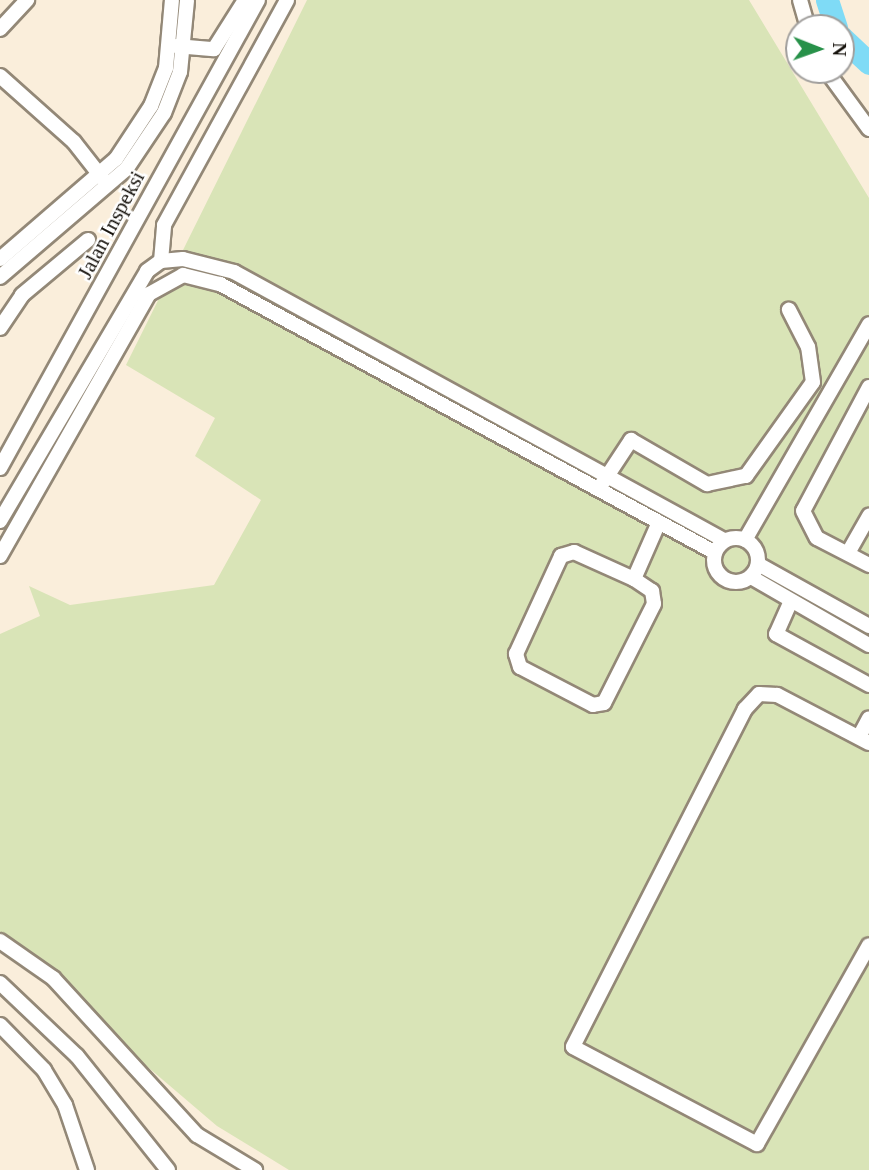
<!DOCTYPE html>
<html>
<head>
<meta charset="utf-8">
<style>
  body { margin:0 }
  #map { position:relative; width:869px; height:1170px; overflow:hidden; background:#faeedb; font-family:Georgia,serif }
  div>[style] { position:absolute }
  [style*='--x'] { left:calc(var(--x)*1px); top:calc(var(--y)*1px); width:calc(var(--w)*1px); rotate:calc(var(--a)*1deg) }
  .green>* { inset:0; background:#d9e4b7 }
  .river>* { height:23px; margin:-11.5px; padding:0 11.5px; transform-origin:11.5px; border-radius:11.5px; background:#7fdbf6 }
  .roads { filter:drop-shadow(2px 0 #938877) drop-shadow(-2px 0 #938877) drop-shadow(0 2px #938877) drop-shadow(0 -2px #938877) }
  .minor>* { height:14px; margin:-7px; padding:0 7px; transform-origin:7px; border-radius:7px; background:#fff }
  .minor>.ring { margin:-7px; padding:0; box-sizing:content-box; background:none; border:14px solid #fff; border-radius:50% }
  span { translate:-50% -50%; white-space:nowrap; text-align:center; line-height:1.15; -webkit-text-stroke:5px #fff; paint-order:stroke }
  .street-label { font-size:21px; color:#14100a }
  .north { position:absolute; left:785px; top:14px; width:70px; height:70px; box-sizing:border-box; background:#fff; border:2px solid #a19f9d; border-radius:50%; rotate:91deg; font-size:19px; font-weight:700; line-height:28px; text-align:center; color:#14100a }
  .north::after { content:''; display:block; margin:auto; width:24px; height:32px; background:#279149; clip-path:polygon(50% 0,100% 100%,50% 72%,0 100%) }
</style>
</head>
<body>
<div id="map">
  <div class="green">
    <div style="clip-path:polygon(307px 0,749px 0,869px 198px,869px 1170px,289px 1170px,217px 1126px,0 941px,0 634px,40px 616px,29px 586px,70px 605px,214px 585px,261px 500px,195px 456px,215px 418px,126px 365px)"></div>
  </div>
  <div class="river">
    <div style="--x:827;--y:0;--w:29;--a:72"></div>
    <div style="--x:841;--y:37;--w:38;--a:43"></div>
  </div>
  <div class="roads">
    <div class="minor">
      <div style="--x:800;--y:0;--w:29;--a:74"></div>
      <div style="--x:0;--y:29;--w:40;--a:-47"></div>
      <div style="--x:176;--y:46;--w:38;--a:5"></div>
      <div style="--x:214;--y:49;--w:58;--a:-57.7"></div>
      <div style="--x:826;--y:70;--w:73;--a:53.9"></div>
      <div style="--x:0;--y:76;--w:99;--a:41.7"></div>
      <div style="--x:74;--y:142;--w:47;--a:51.9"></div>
      <div style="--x:0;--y:259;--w:153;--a:-40.8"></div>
      <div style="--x:116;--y:159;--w:64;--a:-56.6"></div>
      <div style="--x:151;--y:106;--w:41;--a:-68.5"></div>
      <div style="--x:166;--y:68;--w:68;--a:-85"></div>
      <div style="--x:161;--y:261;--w:36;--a:-85"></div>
      <div style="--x:164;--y:225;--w:256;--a:-61.3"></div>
      <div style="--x:0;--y:277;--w:167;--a:-40.6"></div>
      <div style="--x:127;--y:168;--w:66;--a:-56.1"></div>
      <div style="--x:164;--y:113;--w:44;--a:-68.7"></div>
      <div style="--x:180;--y:72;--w:72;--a:-84.4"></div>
      <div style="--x:0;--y:328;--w:40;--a:-56"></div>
      <div style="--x:22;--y:295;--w:86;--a:-39.8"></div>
      <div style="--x:869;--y:387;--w:140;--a:118"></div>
      <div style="--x:803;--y:511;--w:30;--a:63"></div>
      <div style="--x:817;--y:538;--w:59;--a:27.4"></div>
      <div style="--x:0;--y:468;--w:534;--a:-61.13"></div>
      <div style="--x:602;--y:484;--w:53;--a:-56.6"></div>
      <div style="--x:631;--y:440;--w:88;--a:30.1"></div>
      <div style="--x:707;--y:484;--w:40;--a:-12"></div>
      <div style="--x:746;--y:476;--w:115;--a:-54.5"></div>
      <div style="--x:813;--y:382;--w:35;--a:-98"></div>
      <div style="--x:808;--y:347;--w:42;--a:-117.2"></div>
      <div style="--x:0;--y:521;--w:290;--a:-59.5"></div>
      <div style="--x:147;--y:271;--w:17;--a:-36"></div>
      <div style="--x:161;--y:261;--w:22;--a:-5"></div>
      <div style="--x:183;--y:259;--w:53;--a:14.3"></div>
      <div style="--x:234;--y:272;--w:559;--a:28.68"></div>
      <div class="ring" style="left:714px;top:538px;width:30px;height:30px"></div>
      <div style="--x:745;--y:540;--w:249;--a:-60.1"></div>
      <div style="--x:848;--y:553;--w:43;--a:-60.4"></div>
      <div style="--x:0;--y:556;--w:301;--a:-60.4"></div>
      <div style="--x:149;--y:294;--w:39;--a:-29"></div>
      <div style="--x:183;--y:275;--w:38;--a:14"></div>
      <div style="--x:220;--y:284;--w:562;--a:28.48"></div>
      <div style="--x:758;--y:564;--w:127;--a:29.2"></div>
      <div style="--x:751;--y:577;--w:136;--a:30"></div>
      <div style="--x:634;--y:579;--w:22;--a:34"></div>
      <div style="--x:652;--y:591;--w:13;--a:81"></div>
      <div style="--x:654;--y:604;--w:111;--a:116.8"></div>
      <div style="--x:604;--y:703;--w:11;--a:170"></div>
      <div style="--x:593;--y:705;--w:82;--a:-152.5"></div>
      <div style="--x:520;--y:667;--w:14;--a:-107"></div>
      <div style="--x:516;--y:654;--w:108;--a:-65.3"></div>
      <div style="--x:561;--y:556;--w:14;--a:-17"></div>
      <div style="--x:574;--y:552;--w:66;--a:24.2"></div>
      <div style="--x:634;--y:579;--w:62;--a:-66.3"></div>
      <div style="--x:790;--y:603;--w:34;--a:114"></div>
      <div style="--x:776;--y:634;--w:106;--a:28.7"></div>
      <div style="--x:859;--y:737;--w:21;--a:-62"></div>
      <div style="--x:869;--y:743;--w:104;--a:-152.4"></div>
      <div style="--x:777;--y:695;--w:18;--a:-177"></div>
      <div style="--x:759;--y:694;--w:21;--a:133"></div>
      <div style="--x:745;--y:709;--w:379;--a:117"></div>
      <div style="--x:573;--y:1047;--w:208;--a:27.8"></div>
      <div style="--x:757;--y:1144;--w:228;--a:-60.6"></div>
      <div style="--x:0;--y:941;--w:65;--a:34.9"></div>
      <div style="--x:53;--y:978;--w:213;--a:47.5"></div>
      <div style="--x:197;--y:1135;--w:68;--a:31.1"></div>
      <div style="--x:0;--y:983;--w:106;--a:43.5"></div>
      <div style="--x:77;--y:1056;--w:146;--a:51.4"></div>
      <div style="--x:0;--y:1025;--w:63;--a:45.6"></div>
      <div style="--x:44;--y:1070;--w:41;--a:59"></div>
      <div style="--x:65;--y:1105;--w:69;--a:71.3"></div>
    </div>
  </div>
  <div class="street-label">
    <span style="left:111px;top:225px;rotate:-62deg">Jalan Inspeksi</span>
  </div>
  <div class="north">N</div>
</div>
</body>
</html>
